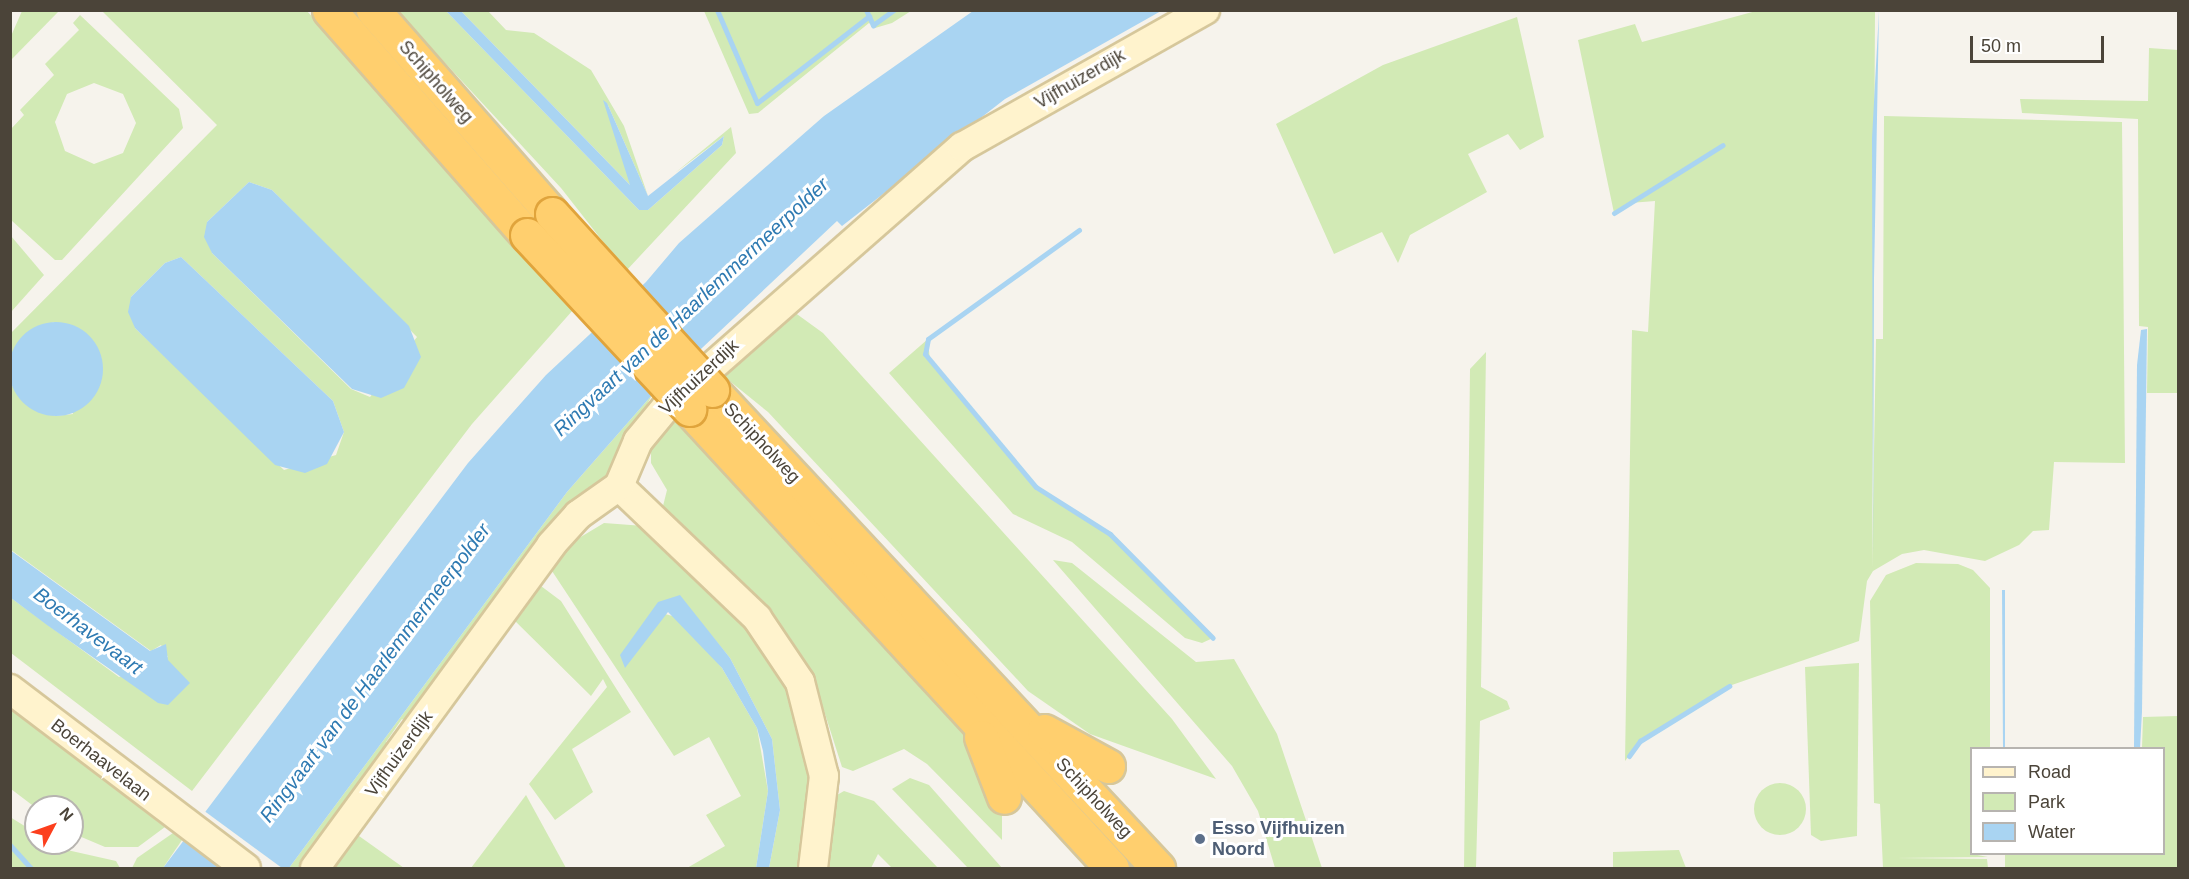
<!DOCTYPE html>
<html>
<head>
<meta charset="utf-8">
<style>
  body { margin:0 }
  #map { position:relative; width:2189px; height:879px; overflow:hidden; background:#f6f3ec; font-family:Arial,sans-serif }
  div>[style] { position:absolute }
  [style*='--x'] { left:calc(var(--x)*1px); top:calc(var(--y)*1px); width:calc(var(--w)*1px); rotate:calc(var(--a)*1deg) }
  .green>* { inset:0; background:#d2eab5 }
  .round { border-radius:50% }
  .water>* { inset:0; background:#a9d4f2 }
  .pier>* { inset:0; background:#f6f3ec }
  .stream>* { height:5px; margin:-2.5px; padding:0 2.5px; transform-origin:2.5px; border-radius:2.5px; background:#a9d4f2 }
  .roads { filter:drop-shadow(2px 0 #d6c79b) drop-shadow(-2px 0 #d6c79b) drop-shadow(0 2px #d6c79b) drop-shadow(0 -2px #d6c79b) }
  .secondary>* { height:28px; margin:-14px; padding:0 14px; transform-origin:14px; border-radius:14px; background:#fff3cd }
  .highway>* { height:33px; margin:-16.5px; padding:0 16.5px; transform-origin:16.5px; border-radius:16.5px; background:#ffcf6e }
  .bridges { filter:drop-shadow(2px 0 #e0a43c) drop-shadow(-2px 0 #e0a43c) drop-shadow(0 2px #e0a43c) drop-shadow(0 -2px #e0a43c) }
  .highway-bridge>* { height:33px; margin:-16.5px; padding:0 16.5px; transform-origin:16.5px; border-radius:16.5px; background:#ffcf6e }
  .dots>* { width:16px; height:16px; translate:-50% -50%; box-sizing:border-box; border:3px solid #fff; border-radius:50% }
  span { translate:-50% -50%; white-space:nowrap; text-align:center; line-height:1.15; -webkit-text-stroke:6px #fff; paint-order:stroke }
  .street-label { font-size:18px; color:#4b4439 }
  .service-label { font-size:18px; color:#4e5e75; font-weight:700 }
  .left { translate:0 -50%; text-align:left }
  .water-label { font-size:20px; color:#2e7ab2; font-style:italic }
  .frame { position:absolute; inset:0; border:12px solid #4b4439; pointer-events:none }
  .legend { position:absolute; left:1970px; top:747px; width:195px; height:108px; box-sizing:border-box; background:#fff; border:2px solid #b7b4b0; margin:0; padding:8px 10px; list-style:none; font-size:18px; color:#4b4439 }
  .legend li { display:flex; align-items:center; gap:12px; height:30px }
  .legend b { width:30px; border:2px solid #b7b4b0 }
  .north { position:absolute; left:24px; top:795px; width:60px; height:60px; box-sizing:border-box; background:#fff; border:2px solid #b7b4b0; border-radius:50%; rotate:49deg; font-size:16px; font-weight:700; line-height:24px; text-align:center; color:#4b4439 }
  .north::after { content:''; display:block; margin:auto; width:21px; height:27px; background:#fc3f1d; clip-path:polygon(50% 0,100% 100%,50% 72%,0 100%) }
  .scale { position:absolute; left:1970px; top:36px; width:134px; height:27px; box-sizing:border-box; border:3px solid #4b4439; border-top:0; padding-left:8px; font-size:18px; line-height:21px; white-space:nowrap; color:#4b4439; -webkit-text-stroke:4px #fff; paint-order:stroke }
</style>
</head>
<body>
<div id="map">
  <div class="green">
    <div style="clip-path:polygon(22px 11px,59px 11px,11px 60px,11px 36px)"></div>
    <div style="clip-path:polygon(evenodd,102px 11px,307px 11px,573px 310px,472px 424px,192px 791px,11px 653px,11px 598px,119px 677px,168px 657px,161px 645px,151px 651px,11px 550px,10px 380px,13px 387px,55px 416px,73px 414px,54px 322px,29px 331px,11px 358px,11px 333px,217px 125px,102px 11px,249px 182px,272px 190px,417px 337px,370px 397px,351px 389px,212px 253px,207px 222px,249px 182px,102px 11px,181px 257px,333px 401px,344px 432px,336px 455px,284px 470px,135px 328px,131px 297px,165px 263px,181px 257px)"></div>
    <div style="clip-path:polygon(397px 11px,446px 11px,639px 210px,648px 210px,722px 145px,724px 136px,675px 173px,731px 127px,736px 153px,626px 271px,561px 188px)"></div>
    <div style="clip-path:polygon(461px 11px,488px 11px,506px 30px,534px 33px,591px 70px,624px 126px,648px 196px,607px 103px,631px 186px)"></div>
    <div style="clip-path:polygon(704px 11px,911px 11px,892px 23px,875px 28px,869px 23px,758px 113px,749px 114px)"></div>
    <div style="clip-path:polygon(1756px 11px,1875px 11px,1872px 568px,1876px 339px,1883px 339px,1884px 116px,2122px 122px,2125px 463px,2054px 462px,2049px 530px,2033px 531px,2019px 545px,1985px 561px,1924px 550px,1902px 554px,1873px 571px,1867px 581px,1859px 641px,1729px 686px,1640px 741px,1625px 761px,1632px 330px,1648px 332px,1655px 201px,1630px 203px,1614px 213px,1578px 40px,1635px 24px,1642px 42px)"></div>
    <div style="clip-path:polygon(evenodd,80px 15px,179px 109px,183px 128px,62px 260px,55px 260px,11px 220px,11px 129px,24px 115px,20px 110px,54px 75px,45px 64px,79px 30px,73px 23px,80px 15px,94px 83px,123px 94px,136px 123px,123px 153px,94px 164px,65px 151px,55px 122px,67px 94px,94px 83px)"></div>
    <div style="clip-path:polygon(1517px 17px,1544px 137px,1520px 150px,1508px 134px,1468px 154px,1487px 192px,1410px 235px,1398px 263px,1382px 232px,1334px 254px,1276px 124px,1383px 65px)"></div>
    <div style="clip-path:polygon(2149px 48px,2178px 50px,2178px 393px,2147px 393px,2148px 327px,2139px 326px,2138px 119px,2022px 113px,2020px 99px,2148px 101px)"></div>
    <div style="clip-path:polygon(11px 236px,44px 275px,11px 312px)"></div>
    <div style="clip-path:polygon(794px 312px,823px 333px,1172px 719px,1216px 779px,1090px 734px,1028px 691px,768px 412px,721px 374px)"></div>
    <div style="clip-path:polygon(928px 339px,930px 361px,1036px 487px,1110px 534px,1213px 638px,1202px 643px,1185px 638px,1072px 542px,1013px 514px,889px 373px)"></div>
    <div style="clip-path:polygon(1486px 352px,1481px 687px,1507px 701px,1510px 709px,1480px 721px,1476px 868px,1464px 868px,1470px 369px)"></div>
    <div style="clip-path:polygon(652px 395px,609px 478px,583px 493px,565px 514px,409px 724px,402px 719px,386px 742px,392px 746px,302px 868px,289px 868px,567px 492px)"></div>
    <div style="clip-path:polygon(671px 416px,968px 733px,1002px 816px,1002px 840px,927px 764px,904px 749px,853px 771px,842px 767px,818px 692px,791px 642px,663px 506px,667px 490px,651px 463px,651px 447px)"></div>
    <div style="clip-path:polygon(604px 523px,644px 526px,679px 553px,782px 667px,815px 774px,806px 868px,769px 868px,780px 810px,772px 739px,730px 658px,679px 596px,658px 603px,624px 667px,665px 614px,680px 618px,722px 668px,757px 728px,768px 791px,756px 868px,687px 868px,725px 846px,706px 815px,741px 796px,709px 737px,674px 756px,550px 568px,579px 538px)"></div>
    <div style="clip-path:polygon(1053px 560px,1072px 563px,1196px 662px,1234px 659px,1277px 734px,1322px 868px,1275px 868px,1258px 811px,1232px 766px)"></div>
    <div style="clip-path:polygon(1916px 563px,1958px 564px,1973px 570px,1990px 588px,1990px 748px,1972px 748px,1972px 854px,1988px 857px,1896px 858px,1987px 859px,1988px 868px,1883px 868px,1880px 804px,1874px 803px,1870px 601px,1886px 575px)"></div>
    <div style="clip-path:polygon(541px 586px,561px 601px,631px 712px,572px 749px,593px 792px,555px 820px,529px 784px,607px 687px,603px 679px,591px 696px,512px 618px)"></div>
    <div style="clip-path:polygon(1859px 663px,1857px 836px,1821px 841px,1811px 835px,1805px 667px)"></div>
    <div style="clip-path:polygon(11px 705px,96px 774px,165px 827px,138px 847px,105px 847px,72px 833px,72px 807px,36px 808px,11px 789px)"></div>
    <div style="clip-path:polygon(2178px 716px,2178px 868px,2005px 868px,2005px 854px,2164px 854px,2164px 748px,2142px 748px,2143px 717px)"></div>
    <div style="clip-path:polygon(910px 778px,929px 785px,1002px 868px,968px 868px,892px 789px)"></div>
    <div class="round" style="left:1754px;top:783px;width:52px;height:52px"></div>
    <div style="clip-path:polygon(844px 791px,874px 801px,938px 868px,892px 868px,878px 854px,871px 868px,827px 868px,837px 795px)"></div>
    <div style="clip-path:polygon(526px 795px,566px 868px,471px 868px)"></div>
    <div style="clip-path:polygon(10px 817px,36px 833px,36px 843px,116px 861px,120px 868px,11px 868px)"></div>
    <div style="clip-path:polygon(352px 831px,404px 868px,323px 868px)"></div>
    <div style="clip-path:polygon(173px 833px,182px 840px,163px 868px,132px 868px,137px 858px)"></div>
    <div style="clip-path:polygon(1679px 850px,1686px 868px,1613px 868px,1613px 852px)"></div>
  </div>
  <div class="water">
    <div style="clip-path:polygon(446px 11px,461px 11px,630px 185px,603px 100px,607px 103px,648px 196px,724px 136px,722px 145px,648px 210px,639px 210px)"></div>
    <div style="clip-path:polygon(973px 11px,1161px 11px,1005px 99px,842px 226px,837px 221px,652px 395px,567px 492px,289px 868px,163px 868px,468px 463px,546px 375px,646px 282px,679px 243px,824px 116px)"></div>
    <div style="clip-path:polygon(1879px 11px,1874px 279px,1873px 562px,1872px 138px)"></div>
    <div style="clip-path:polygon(249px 182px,272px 190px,409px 326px,421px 357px,404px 388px,381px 398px,352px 389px,212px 253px,204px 237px,207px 222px)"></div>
    <div style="clip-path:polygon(181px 257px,333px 401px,344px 432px,327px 464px,305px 473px,275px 465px,135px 328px,128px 312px,131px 297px,165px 263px)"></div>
    <div class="round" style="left:9px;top:322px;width:94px;height:94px"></div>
    <div style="clip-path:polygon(2147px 329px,2142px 712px,2140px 748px,2134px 748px,2137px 365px,2141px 330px)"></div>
    <div style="clip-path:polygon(10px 550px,150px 651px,166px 644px,168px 660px,190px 683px,168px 705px,158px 703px,47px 625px,11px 598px)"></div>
    <div style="clip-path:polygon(2002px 590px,2005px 590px,2005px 748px,2003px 748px)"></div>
    <div style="clip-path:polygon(680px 595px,730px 658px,772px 739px,780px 810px,769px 868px,756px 868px,768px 791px,763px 751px,757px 728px,722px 668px,668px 612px,625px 668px,620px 655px,658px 602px)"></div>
  </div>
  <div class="pier">
    <div style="clip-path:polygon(203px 810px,282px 868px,221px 868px,180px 838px)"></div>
  </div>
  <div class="stream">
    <div style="--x:717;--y:10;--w:101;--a:66.7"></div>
    <div style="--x:757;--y:103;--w:142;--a:-37.8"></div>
    <div style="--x:866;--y:10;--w:17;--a:65"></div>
    <div style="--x:873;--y:25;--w:26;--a:-36"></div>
    <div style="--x:1614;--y:213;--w:128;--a:-32"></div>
    <div style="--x:1079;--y:230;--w:186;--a:144.2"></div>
    <div style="--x:928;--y:339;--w:15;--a:101"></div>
    <div style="--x:925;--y:354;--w:173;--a:50.2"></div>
    <div style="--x:1036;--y:487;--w:88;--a:32.4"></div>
    <div style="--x:1110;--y:534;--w:146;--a:45.3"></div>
    <div style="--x:1629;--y:756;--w:19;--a:-54"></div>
    <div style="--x:1640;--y:741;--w:105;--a:-31.7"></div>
    <div style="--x:10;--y:845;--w:31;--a:48"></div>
  </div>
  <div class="roads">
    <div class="secondary">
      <div style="--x:619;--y:486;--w:191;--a:43.7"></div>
      <div style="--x:757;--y:618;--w:77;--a:56.1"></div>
      <div style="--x:800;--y:682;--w:97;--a:75.7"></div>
      <div style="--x:824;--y:776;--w:93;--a:96.8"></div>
      <div style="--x:10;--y:689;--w:296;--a:37.2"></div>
      <div style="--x:315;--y:868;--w:400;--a:-53.8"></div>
      <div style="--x:551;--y:545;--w:40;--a:-48"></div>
      <div style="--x:578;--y:515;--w:50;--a:-35.3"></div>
      <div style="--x:619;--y:486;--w:49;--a:-67.1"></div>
      <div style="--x:638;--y:441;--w:45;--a:-50.4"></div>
      <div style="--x:667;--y:406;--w:393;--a:-41.3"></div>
      <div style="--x:962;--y:147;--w:279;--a:-29.4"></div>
    </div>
    <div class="highway">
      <div style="--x:329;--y:10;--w:300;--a:48.7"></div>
      <div style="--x:373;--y:10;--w:271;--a:48.7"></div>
      <div style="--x:712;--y:390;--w:654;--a:46.98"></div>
      <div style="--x:689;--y:409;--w:624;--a:47.34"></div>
      <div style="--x:1044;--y:731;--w:73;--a:28.7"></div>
      <div style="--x:981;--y:737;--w:64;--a:69"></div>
    </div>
  </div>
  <div class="bridges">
    <div class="highway-bridge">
      <div style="--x:552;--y:214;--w:238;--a:47.7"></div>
      <div style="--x:527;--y:235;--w:238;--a:47"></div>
    </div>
  </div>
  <div class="dots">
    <div style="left:1200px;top:839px;background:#5c6f8a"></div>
  </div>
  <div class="street-label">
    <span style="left:1080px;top:79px;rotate:-30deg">Vijfhuizerdijk</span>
    <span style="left:436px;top:82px;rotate:49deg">Schipholweg</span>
    <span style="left:699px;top:377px;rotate:-43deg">Vijfhuizerdijk</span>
    <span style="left:762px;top:443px;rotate:47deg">Schipholweg</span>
    <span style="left:399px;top:754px;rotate:-54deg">Vijfhuizerdijk</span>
    <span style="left:101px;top:760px;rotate:38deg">Boerhaavelaan</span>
    <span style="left:1094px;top:798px;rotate:47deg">Schipholweg</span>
  </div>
  <div class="service-label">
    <span class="left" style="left:1212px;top:839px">Esso Vijfhuizen<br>Noord</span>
  </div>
  <div class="water-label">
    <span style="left:691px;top:307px;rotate:-43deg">Ringvaart van de Haarlemmermeerpolder</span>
    <span style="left:88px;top:631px;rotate:37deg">Boerhavevaart</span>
    <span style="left:375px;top:673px;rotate:-53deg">Ringvaart van de Haarlemmermeerpolder</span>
  </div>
  <div class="frame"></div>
  <ul class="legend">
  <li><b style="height:8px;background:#fff3cd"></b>Road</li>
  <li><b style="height:16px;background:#d2eab5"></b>Park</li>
  <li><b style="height:16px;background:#a9d4f2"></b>Water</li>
  </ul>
  <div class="north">N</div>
  <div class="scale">50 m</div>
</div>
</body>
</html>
